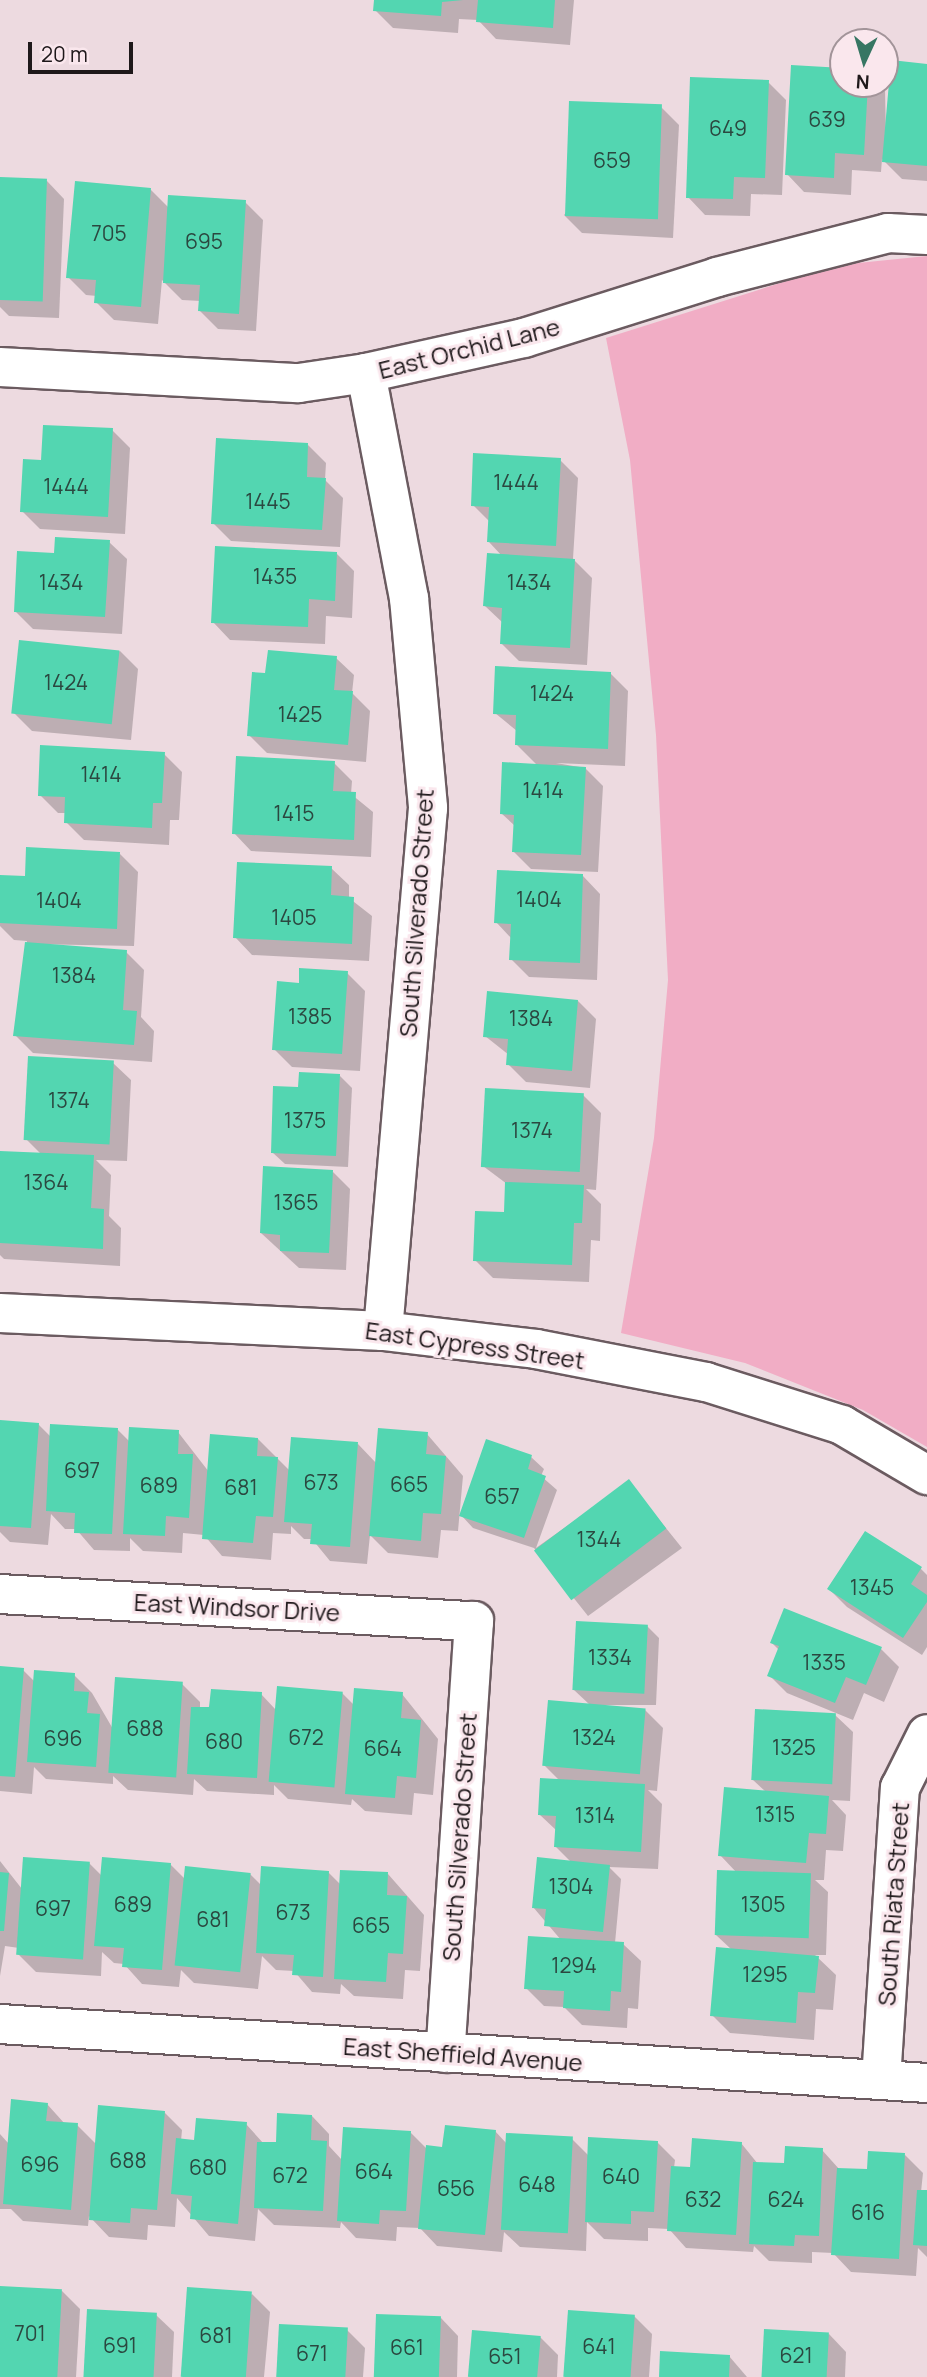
<!DOCTYPE html>
<html>
<head>
<meta charset="utf-8">
<style>
  body { margin:0 }
  #map { position:relative; width:927px; height:2377px; overflow:hidden; background:#eddae0; font-family:Manrope,sans-serif }
  div>[style] { position:absolute }
  [style*='--x'] { left:calc(var(--x)*1px); top:calc(var(--y)*1px); width:calc(var(--w)*1px); rotate:calc(var(--a)*1deg) }
  .green>* { inset:0; background:#f1adc5 }
  .shadow>* { inset:0; background:#0003 }
  .building>* { inset:0; background:#53d6b1; transform-origin:0 0 }
  .roads { filter:drop-shadow(2px 0 #6b5b60) drop-shadow(-2px 0 #6b5b60) drop-shadow(0 2px #6b5b60) drop-shadow(0 -2px #6b5b60) }
  .minor>* { height:38px; margin:-19px; padding:0 19px; transform-origin:19px; border-radius:19px; background:#fff }
  span { translate:-50% -50%; white-space:nowrap; text-align:center; line-height:1.15; -webkit-text-stroke:6px #fae7ed; paint-order:stroke }
  .number-label { font-size:21px; color:#2b4840 }
  .number-label span { -webkit-text-stroke-width:0 }
  .street-label { font-size:24px; color:#1e181a }
  .north { position:absolute; left:829px; top:28px; width:70px; height:70px; box-sizing:border-box; background:#fae7ed; border:2px solid #a29499; border-radius:50%; rotate:184deg; font-size:19px; font-weight:700; line-height:28px; text-align:center; color:#1e181a }
  .north::after { content:''; display:block; margin:auto; width:24px; height:32px; background:#377663; clip-path:polygon(50% 0,100% 100%,50% 72%,0 100%) }
  .scale { position:absolute; left:28px; top:42px; width:105px; height:32px; box-sizing:border-box; border:4px solid #1e181a; border-top:0; padding-left:9px; font-size:21px; line-height:24px; white-space:nowrap; color:#1e181a; -webkit-text-stroke:5px #fae7ed; paint-order:stroke }
</style>
</head>
<body>
<div id="map">
  <div class="green">
    <div style="clip-path:polygon(927px 256px,927px 1447px,863px 1410px,745px 1363px,621px 1333px,654px 1138px,668px 980px,656px 735px,630px 460px,606px 338px,790px 280px,858px 263px)"></div>
  </div>
  <div class="shadow">
    <div style="clip-path:polygon(375px 0,574px 0,570px 45px,496px 39px,478px 20px,459px 19px,458px 33px,393px 28px,375px 10px)"></div>
    <div style="clip-path:polygon(927px 65px,927px 181px,902px 179px,882px 159px,881px 172px,852px 170px,851px 195px,804px 192px,787px 174px,843px 84px,880px 84px,885px 89px,886px 137px)"></div>
    <div style="clip-path:polygon(768px 82px,786px 100px,782px 195px,751px 194px,750px 216px,705px 215px,688px 197px)"></div>
    <div style="clip-path:polygon(661px 107px,679px 125px,673px 238px,582px 233px,564px 215px)"></div>
    <div style="clip-path:polygon(0 179px,47px 181px,64px 199px,59px 318px,9px 316px,0 307px)"></div>
    <div style="clip-path:polygon(150px 189px,169px 208px,245px 202px,263px 220px,256px 331px,218px 329px,200px 311px,201px 301px,182px 300px,162px 280px,158px 324px,114px 320px,96px 302px,97px 296px,86px 295px,68px 277px)"></div>
    <div style="clip-path:polygon(112px 430px,130px 448px,125px 534px,40px 529px,22px 511px,43px 462px)"></div>
    <div style="clip-path:polygon(308px 445px,326px 463px,325px 480px,343px 498px,340px 547px,231px 541px,213px 523px)"></div>
    <div style="clip-path:polygon(560px 460px,578px 478px,573px 559px,592px 578px,587px 665px,519px 661px,501px 643px,503px 623px,485px 606px,502px 556px,489px 542px,490px 522px,473px 505px)"></div>
    <div style="clip-path:polygon(109px 542px,127px 559px,122px 634px,33px 629px,15px 611px,56px 555px)"></div>
    <div style="clip-path:polygon(336px 553px,354px 571px,352px 618px,326px 616px,325px 644px,230px 640px,213px 622px)"></div>
    <div style="clip-path:polygon(120px 651px,138px 669px,131px 740px,32px 731px,14px 713px)"></div>
    <div style="clip-path:polygon(336px 658px,354px 675px,352px 693px,370px 711px,366px 762px,267px 753px,249px 735px,267px 675px)"></div>
    <div style="clip-path:polygon(610px 673px,628px 691px,625px 766px,556px 763px,585px 768px,603px 786px,598px 872px,531px 869px,513px 851px,515px 826px,501px 813px,538px 766px,517px 745px,517px 731px,495px 713px)"></div>
    <div style="clip-path:polygon(164px 754px,182px 772px,179px 820px,170px 820px,169px 845px,84px 840px,66px 822px,66px 813px,58px 813px,40px 795px)"></div>
    <div style="clip-path:polygon(334px 763px,352px 781px,351px 794px,373px 812px,371px 857px,251px 851px,234px 833px)"></div>
    <div style="clip-path:polygon(120px 854px,138px 872px,134px 946px,31px 944px,126px 952px,144px 970px,141px 1017px,154px 1031px,152px 1062px,33px 1053px,15px 1035px,27px 941px,14px 940px,0 926px,0 877px,27px 878px)"></div>
    <div style="clip-path:polygon(331px 868px,349px 885px,349px 898px,372px 916px,369px 961px,252px 955px,235px 937px)"></div>
    <div style="clip-path:polygon(583px 876px,600px 894px,597px 980px,529px 977px,511px 959px,512px 939px,496px 922px)"></div>
    <div style="clip-path:polygon(347px 973px,365px 991px,360px 1071px,292px 1067px,274px 1049px,300px 985px)"></div>
    <div style="clip-path:polygon(578px 1001px,596px 1019px,590px 1088px,526px 1082px,508px 1064px,509px 1055px,485px 1036px)"></div>
    <div style="clip-path:polygon(113px 1063px,131px 1080px,127px 1161px,96px 1160px,111px 1175px,109px 1216px,121px 1228px,120px 1266px,4px 1259px,0 1255px,0 1152px,41px 1154px,26px 1139px)"></div>
    <div style="clip-path:polygon(339px 1075px,352px 1088px,348px 1167px,285px 1164px,272px 1152px,300px 1089px)"></div>
    <div style="clip-path:polygon(583px 1095px,601px 1113px,596px 1190px,586px 1189px,601px 1204px,600px 1241px,591px 1240px,589px 1282px,493px 1278px,475px 1260px,506px 1214px,507px 1184px,483px 1166px)"></div>
    <div style="clip-path:polygon(333px 1172px,350px 1189px,346px 1270px,299px 1268px,261px 1233px)"></div>
    <div style="clip-path:polygon(0 1422px,39px 1425px,51px 1437px,118px 1430px,130px 1442px,178px 1432px,209px 1472px,258px 1439px,290px 1471px,358px 1444px,377px 1464px,427px 1434px,463px 1476px,458px 1531px,441px 1530px,438px 1558px,388px 1553px,370px 1535px,367px 1564px,330px 1561px,312px 1539px,304px 1539px,291px 1526px,291px 1534px,273px 1533px,271px 1560px,222px 1556px,204px 1535px,183px 1533px,182px 1553px,143px 1551px,130px 1538px,130px 1551px,94px 1550px,76px 1529px,65px 1529px,51px 1514px,48px 1545px,10px 1542px,0 1532px)"></div>
    <div style="clip-path:polygon(531px 1457px,544px 1469px,541px 1476px,557px 1490px,536px 1548px,629px 1482px,682px 1548px,588px 1616px,534px 1548px,473px 1528px,461px 1515px)"></div>
    <div style="clip-path:polygon(920px 1568px,927px 1575px,927px 1647px,922px 1655px,847px 1607px,829px 1589px)"></div>
    <div style="clip-path:polygon(647px 1626px,659px 1638px,656px 1705px,591px 1705px,645px 1710px,663px 1728px,657px 1791px,648px 1790px,662px 1804px,658px 1869px,609px 1867px,621px 1879px,615px 1943px,623px 1944px,641px 1961px,638px 2009px,628px 2008px,627px 2028px,582px 2025px,564px 2007px,544px 2006px,526px 1988px,561px 1940px,533px 1907px,572px 1863px,556px 1847px,557px 1831px,539px 1814px,560px 1781px,544px 1765px,590px 1705px,574px 1690px)"></div>
    <div style="clip-path:polygon(772px 1643px,881px 1649px,899px 1667px,884px 1702px,864px 1693px,853px 1720px,787px 1693px,769px 1675px,779px 1650px)"></div>
    <div style="clip-path:polygon(0 1668px,23px 1670px,35px 1682px,74px 1675px,92px 1693px,113px 1729px,182px 1684px,200px 1702px,200px 1709px,261px 1694px,276px 1710px,342px 1693px,354px 1705px,402px 1694px,438px 1739px,433px 1795px,414px 1793px,412px 1815px,365px 1811px,352px 1799px,351px 1805px,288px 1799px,274px 1785px,274px 1795px,207px 1791px,194px 1779px,193px 1795px,128px 1790px,113px 1776px,113px 1784px,46px 1779px,34px 1767px,32px 1794px,0 1791px)"></div>
    <div style="clip-path:polygon(835px 1715px,853px 1732px,850px 1801px,832px 1800px,846px 1815px,843px 1851px,826px 1850px,824px 1880px,815px 1880px,828px 1892px,826px 1955px,815px 1955px,836px 1975px,833px 2010px,816px 2009px,814px 2040px,730px 2033px,712px 2015px,732px 1950px,716px 1935px,737px 1873px,720px 1855px,766px 1792px,753px 1780px)"></div>
    <div style="clip-path:polygon(0 1861px,22px 1889px,89px 1863px,102px 1876px,170px 1864px,185px 1879px,250px 1874px,262px 1886px,328px 1872px,341px 1885px,388px 1874px,424px 1915px,420px 1971px,405px 1970px,403px 1999px,354px 1996px,341px 1984px,340px 1994px,312px 1992px,294px 1971px,276px 1970px,262px 1956px,258px 1989px,194px 1983px,181px 1970px,179px 1987px,142px 1984px,124px 1964px,114px 1963px,102px 1952px,101px 1976px,36px 1972px,18px 1954px,19px 1948px,5px 1946px,0 1976px)"></div>
    <div style="clip-path:polygon(47px 2104px,65px 2124px,77px 2125px,97px 2145px,164px 2112px,182px 2130px,181px 2141px,195px 2142px,246px 2124px,264px 2144px,277px 2144px,312px 2116px,329px 2134px,329px 2146px,342px 2160px,411px 2133px,427px 2149px,444px 2149px,495px 2131px,507px 2144px,572px 2139px,589px 2156px,657px 2142px,675px 2160px,674px 2168px,692px 2169px,741px 2143px,758px 2164px,786px 2165px,822px 2150px,840px 2170px,869px 2171px,905px 2155px,923px 2173px,921px 2192px,927px 2192px,927px 2257px,918px 2248px,916px 2276px,851px 2272px,833px 2253px,812px 2252px,812px 2263px,769px 2261px,754px 2246px,753px 2252px,686px 2248px,669px 2229px,648px 2228px,648px 2241px,604px 2239px,587px 2222px,586px 2251px,520px 2247px,504px 2232px,502px 2252px,437px 2246px,420px 2228px,397px 2227px,396px 2241px,356px 2238px,341px 2222px,340px 2228px,274px 2225px,258px 2209px,255px 2241px,209px 2236px,177px 2198px,175px 2227px,148px 2225px,147px 2240px,109px 2237px,89px 2216px,88px 2226px,23px 2221px,11px 2209px,0 2209px,0 2134px,9px 2144px)"></div>
    <div style="clip-path:polygon(0 2288px,62px 2291px,80px 2309px,76px 2377px,0 2377px)"></div>
    <div style="clip-path:polygon(252px 2294px,270px 2312px,264px 2377px,182px 2377px)"></div>
    <div style="clip-path:polygon(156px 2315px,174px 2332px,172px 2377px,85px 2377px)"></div>
    <div style="clip-path:polygon(634px 2316px,652px 2334px,649px 2377px,566px 2377px)"></div>
    <div style="clip-path:polygon(441px 2318px,458px 2336px,457px 2377px,375px 2377px)"></div>
    <div style="clip-path:polygon(347px 2330px,365px 2348px,363px 2377px,278px 2377px)"></div>
    <div style="clip-path:polygon(829px 2334px,846px 2352px,845px 2377px,764px 2377px)"></div>
    <div style="clip-path:polygon(540px 2337px,558px 2355px,557px 2377px,470px 2377px)"></div>
    <div style="clip-path:polygon(729px 2356px,747px 2377px,661px 2377px)"></div>
  </div>
  <div class="building">
    <div style="clip-path:polygon(374px 0,463px 0,442px 2px,441px 16px,373px 11px)"></div>
    <div style="clip-path:polygon(478px 0,555px 0,553px 28px,476px 22px)"></div>
    <div style="clip-path:polygon(891px 60px,927px 64px,927px 166px,882px 162px)"></div>
    <div style="clip-path:polygon(791px 65px,843px 68px,843px 84px,868px 84px,864px 155px,835px 153px,834px 178px,785px 175px)"></div>
    <div style="clip-path:polygon(690px 77px,769px 80px,765px 178px,734px 177px,733px 199px,686px 198px)"></div>
    <div style="left:569px;top:101px;width:93px;height:115px;rotate:2deg"></div>
    <div style="left:0;top:177px;width:47px;height:123px;rotate:2deg"></div>
    <div style="clip-path:polygon(75px 181px,151px 188px,141px 307px,94px 303px,96px 280px,66px 278px)"></div>
    <div style="clip-path:polygon(168px 195px,246px 200px,239px 314px,198px 311px,200px 285px,163px 283px)"></div>
    <div style="clip-path:polygon(43px 425px,113px 428px,108px 517px,20px 512px,23px 459px,41px 460px)"></div>
    <div style="clip-path:polygon(216px 438px,308px 443px,307px 477px,326px 478px,322px 530px,211px 524px)"></div>
    <div style="clip-path:polygon(473px 453px,561px 458px,556px 546px,487px 542px,489px 507px,471px 506px)"></div>
    <div style="clip-path:polygon(55px 537px,110px 540px,105px 617px,14px 612px,17px 551px,54px 553px)"></div>
    <div style="clip-path:polygon(215px 546px,337px 552px,335px 601px,309px 599px,308px 627px,211px 623px)"></div>
    <div style="clip-path:polygon(487px 553px,575px 559px,570px 648px,500px 644px,502px 608px,483px 606px)"></div>
    <div style="left:19px;top:640px;width:101px;height:74px;rotate:6deg"></div>
    <div style="clip-path:polygon(268px 650px,337px 656px,334px 690px,353px 691px,348px 745px,247px 736px,252px 672px,265px 673px)"></div>
    <div style="clip-path:polygon(495px 666px,611px 672px,608px 749px,515px 745px,516px 715px,493px 714px)"></div>
    <div style="clip-path:polygon(40px 745px,165px 752px,162px 803px,153px 803px,152px 828px,64px 823px,65px 797px,38px 796px)"></div>
    <div style="clip-path:polygon(236px 756px,335px 761px,333px 791px,356px 792px,354px 840px,232px 834px)"></div>
    <div style="clip-path:polygon(502px 762px,586px 767px,581px 855px,512px 852px,514px 815px,500px 814px)"></div>
    <div style="clip-path:polygon(26px 847px,120px 852px,117px 929px,0 923px,0 875px,25px 876px)"></div>
    <div style="clip-path:polygon(237px 862px,332px 866px,331px 895px,354px 897px,352px 944px,233px 938px)"></div>
    <div style="clip-path:polygon(497px 870px,583px 874px,580px 963px,509px 960px,511px 924px,494px 923px)"></div>
    <div style="clip-path:polygon(25px 942px,127px 950px,123px 1010px,137px 1011px,134px 1045px,13px 1036px)"></div>
    <div style="clip-path:polygon(299px 968px,348px 971px,342px 1054px,272px 1050px,277px 981px,299px 983px)"></div>
    <div style="clip-path:polygon(487px 991px,578px 1000px,572px 1071px,506px 1065px,508px 1039px,483px 1037px)"></div>
    <div style="left:28px;top:1056px;width:86px;height:84px;rotate:3deg"></div>
    <div style="clip-path:polygon(299px 1072px,340px 1074px,336px 1156px,271px 1153px,273px 1086px,298px 1087px)"></div>
    <div style="left:485px;top:1088px;width:99px;height:79px;rotate:3deg"></div>
    <div style="clip-path:polygon(0 1151px,94px 1155px,91px 1208px,104px 1209px,103px 1249px,0 1243px)"></div>
    <div style="clip-path:polygon(263px 1166px,333px 1170px,329px 1253px,280px 1251px,280px 1235px,260px 1233px)"></div>
    <div style="clip-path:polygon(505px 1182px,584px 1185px,582px 1223px,574px 1223px,572px 1265px,473px 1261px,475px 1211px,504px 1212px)"></div>
    <div style="clip-path:polygon(0 1420px,39px 1423px,31px 1528px,0 1526px)"></div>
    <div style="clip-path:polygon(50px 1424px,118px 1428px,112px 1534px,74px 1533px,75px 1513px,46px 1511px)"></div>
    <div style="clip-path:polygon(129px 1427px,179px 1430px,178px 1454px,193px 1454px,189px 1518px,166px 1516px,165px 1536px,123px 1534px)"></div>
    <div style="clip-path:polygon(378px 1428px,428px 1432px,426px 1454px,446px 1456px,441px 1514px,423px 1513px,421px 1541px,369px 1536px)"></div>
    <div style="clip-path:polygon(210px 1434px,258px 1438px,257px 1456px,278px 1457px,273px 1517px,256px 1516px,253px 1543px,202px 1539px)"></div>
    <div style="clip-path:polygon(291px 1437px,358px 1442px,350px 1547px,310px 1544px,312px 1524px,284px 1522px)"></div>
    <div style="clip-path:polygon(486px 1439px,532px 1455px,528px 1469px,546px 1476px,524px 1538px,459px 1516px)"></div>
    <div style="left:629px;top:1479px;width:62px;height:119px;rotate:53deg"></div>
    <div style="clip-path:polygon(865px 1531px,922px 1567px,911px 1584px,927px 1595px,927px 1602px,903px 1638px,827px 1589px)"></div>
    <div style="clip-path:polygon(784px 1608px,882px 1647px,866px 1685px,846px 1677px,835px 1703px,767px 1676px,779px 1646px,770px 1643px)"></div>
    <div style="left:576px;top:1621px;width:72px;height:69px;rotate:3deg"></div>
    <div style="clip-path:polygon(0 1666px,24px 1668px,15px 1777px,0 1776px)"></div>
    <div style="clip-path:polygon(34px 1670px,75px 1673px,74px 1691px,89px 1692px,87px 1713px,100px 1714px,96px 1767px,27px 1762px)"></div>
    <div style="left:115px;top:1677px;width:68px;height:96px;rotate:4deg"></div>
    <div style="left:277px;top:1686px;width:66px;height:96px;rotate:5deg"></div>
    <div style="clip-path:polygon(354px 1688px,403px 1692px,401px 1718px,421px 1720px,416px 1778px,397px 1776px,395px 1798px,345px 1794px)"></div>
    <div style="clip-path:polygon(211px 1689px,262px 1692px,257px 1778px,187px 1774px,191px 1707px,209px 1707px)"></div>
    <div style="left:548px;top:1700px;width:98px;height:66px;rotate:5deg"></div>
    <div style="left:755px;top:1709px;width:81px;height:71px;rotate:3deg"></div>
    <div style="clip-path:polygon(540px 1778px,645px 1784px,641px 1852px,554px 1847px,556px 1816px,538px 1815px)"></div>
    <div style="clip-path:polygon(724px 1787px,829px 1796px,826px 1834px,809px 1833px,806px 1863px,718px 1856px)"></div>
    <div style="left:23px;top:1857px;width:67px;height:98px;rotate:4deg"></div>
    <div style="clip-path:polygon(102px 1857px,171px 1863px,162px 1970px,122px 1967px,124px 1948px,94px 1946px)"></div>
    <div style="clip-path:polygon(537px 1857px,610px 1865px,603px 1932px,544px 1926px,546px 1909px,532px 1908px)"></div>
    <div style="left:185px;top:1866px;width:66px;height:100px;rotate:6deg"></div>
    <div style="clip-path:polygon(261px 1866px,329px 1871px,323px 1977px,292px 1975px,294px 1955px,256px 1953px)"></div>
    <div style="clip-path:polygon(340px 1870px,388px 1872px,387px 1895px,407px 1896px,403px 1954px,388px 1953px,386px 1982px,334px 1979px)"></div>
    <div style="left:717px;top:1870px;width:94px;height:65px;rotate:2deg"></div>
    <div style="clip-path:polygon(0 1872px,9px 1873px,4px 1931px,0 1931px)"></div>
    <div style="clip-path:polygon(528px 1936px,624px 1942px,621px 1992px,611px 1991px,610px 2011px,563px 2008px,564px 1991px,524px 1989px)"></div>
    <div style="clip-path:polygon(716px 1947px,819px 1956px,815px 1993px,798px 1992px,796px 2023px,710px 2016px)"></div>
    <div style="clip-path:polygon(11px 2099px,48px 2103px,46px 2121px,78px 2123px,71px 2210px,3px 2204px)"></div>
    <div style="clip-path:polygon(98px 2105px,165px 2111px,157px 2210px,131px 2208px,130px 2223px,89px 2220px)"></div>
    <div style="clip-path:polygon(277px 2113px,312px 2115px,311px 2140px,327px 2141px,323px 2211px,254px 2208px,257px 2142px,276px 2142px)"></div>
    <div style="clip-path:polygon(196px 2118px,247px 2122px,238px 2224px,190px 2219px,192px 2196px,171px 2194px,176px 2138px,194px 2140px)"></div>
    <div style="clip-path:polygon(445px 2125px,496px 2130px,485px 2235px,418px 2229px,426px 2145px,442px 2147px)"></div>
    <div style="clip-path:polygon(343px 2127px,411px 2131px,406px 2211px,380px 2210px,379px 2224px,337px 2221px)"></div>
    <div style="left:506px;top:2133px;width:67px;height:97px;rotate:3deg"></div>
    <div style="clip-path:polygon(588px 2137px,658px 2141px,654px 2212px,631px 2211px,631px 2224px,585px 2222px)"></div>
    <div style="clip-path:polygon(692px 2138px,742px 2142px,736px 2235px,667px 2231px,671px 2166px,690px 2167px)"></div>
    <div style="clip-path:polygon(785px 2146px,823px 2148px,819px 2236px,795px 2235px,794px 2246px,749px 2244px,753px 2162px,784px 2163px)"></div>
    <div style="clip-path:polygon(868px 2151px,905px 2153px,899px 2259px,831px 2255px,837px 2168px,867px 2169px)"></div>
    <div style="clip-path:polygon(917px 2190px,927px 2190px,927px 2246px,913px 2245px)"></div>
    <div style="left:0;top:2286px;width:62px;height:91px;rotate:3deg"></div>
    <div style="left:187px;top:2287px;width:65px;height:90px;rotate:4deg"></div>
    <div style="left:87px;top:2309px;width:70px;height:68px;rotate:3deg"></div>
    <div style="left:568px;top:2310px;width:67px;height:67px;rotate:4deg"></div>
    <div style="left:376px;top:2314px;width:65px;height:63px;rotate:2deg"></div>
    <div style="left:279px;top:2324px;width:69px;height:53px;rotate:3deg"></div>
    <div style="left:764px;top:2329px;width:65px;height:48px;rotate:3deg"></div>
    <div style="left:472px;top:2330px;width:69px;height:47px;rotate:5deg"></div>
    <div style="clip-path:polygon(660px 2351px,730px 2355px,729px 2377px,659px 2377px)"></div>
  </div>
  <div class="roads">
    <div class="minor">
      <div style="--x:0;--y:367;--w:299;--a:3.1"></div>
      <div style="--x:299;--y:383;--w:68;--a:-8.5"></div>
      <div style="--x:366;--y:373;--w:162;--a:-12.5"></div>
      <div style="--x:524;--y:338;--w:202;--a:-17.5"></div>
      <div style="--x:717;--y:277;--w:177;--a:-14.4"></div>
      <div style="--x:888;--y:233;--w:39;--a:3"></div>
      <div style="--x:366;--y:373;--w:229;--a:79.2"></div>
      <div style="--x:409;--y:598;--w:211;--a:84.8"></div>
      <div style="--x:428;--y:808;--w:525;--a:94.92"></div>
      <div style="--x:0;--y:1313;--w:383;--a:2.7"></div>
      <div style="--x:383;--y:1331;--w:154;--a:6.7"></div>
      <div style="--x:536;--y:1349;--w:173;--a:11"></div>
      <div style="--x:706;--y:1382;--w:143;--a:17.5"></div>
      <div style="--x:842;--y:1425;--w:99;--a:30.5"></div>
      <div style="--x:0;--y:1594;--w:475;--a:3.3"></div>
      <div style="--x:474;--y:1621;--w:433;--a:93.8"></div>
      <div style="--x:0;--y:2024;--w:929;--a:3.64"></div>
      <div style="--x:881;--y:2080;--w:293;--a:-86.3"></div>
      <div style="--x:900;--y:1788;--w:60;--a:-63.4"></div>
    </div>
  </div>
  <div class="number-label">
    <span style="left:827px;top:119px">639</span>
    <span style="left:728px;top:128px">649</span>
    <span style="left:612px;top:160px">659</span>
    <span style="left:109px;top:233px">705</span>
    <span style="left:204px;top:241px">695</span>
    <span style="left:516px;top:482px">1444</span>
    <span style="left:66px;top:486px">1444</span>
    <span style="left:268px;top:501px">1445</span>
    <span style="left:275px;top:576px">1435</span>
    <span style="left:61px;top:582px">1434</span>
    <span style="left:529px;top:582px">1434</span>
    <span style="left:66px;top:682px">1424</span>
    <span style="left:552px;top:693px">1424</span>
    <span style="left:300px;top:714px">1425</span>
    <span style="left:101px;top:774px">1414</span>
    <span style="left:543px;top:790px">1414</span>
    <span style="left:294px;top:813px">1415</span>
    <span style="left:539px;top:899px">1404</span>
    <span style="left:59px;top:900px">1404</span>
    <span style="left:294px;top:917px">1405</span>
    <span style="left:74px;top:975px">1384</span>
    <span style="left:310px;top:1016px">1385</span>
    <span style="left:531px;top:1018px">1384</span>
    <span style="left:69px;top:1100px">1374</span>
    <span style="left:305px;top:1120px">1375</span>
    <span style="left:532px;top:1130px">1374</span>
    <span style="left:46px;top:1182px">1364</span>
    <span style="left:296px;top:1202px">1365</span>
    <span style="left:82px;top:1470px">697</span>
    <span style="left:321px;top:1482px">673</span>
    <span style="left:409px;top:1484px">665</span>
    <span style="left:159px;top:1485px">689</span>
    <span style="left:241px;top:1487px">681</span>
    <span style="left:502px;top:1496px">657</span>
    <span style="left:599px;top:1539px">1344</span>
    <span style="left:872px;top:1587px">1345</span>
    <span style="left:610px;top:1657px">1334</span>
    <span style="left:824px;top:1662px">1335</span>
    <span style="left:145px;top:1728px">688</span>
    <span style="left:306px;top:1737px">672</span>
    <span style="left:594px;top:1737px">1324</span>
    <span style="left:63px;top:1738px">696</span>
    <span style="left:224px;top:1741px">680</span>
    <span style="left:794px;top:1747px">1325</span>
    <span style="left:383px;top:1748px">664</span>
    <span style="left:775px;top:1814px">1315</span>
    <span style="left:595px;top:1815px">1314</span>
    <span style="left:571px;top:1886px">1304</span>
    <span style="left:133px;top:1904px">689</span>
    <span style="left:763px;top:1904px">1305</span>
    <span style="left:53px;top:1908px">697</span>
    <span style="left:293px;top:1912px">673</span>
    <span style="left:213px;top:1919px">681</span>
    <span style="left:371px;top:1925px">665</span>
    <span style="left:574px;top:1965px">1294</span>
    <span style="left:765px;top:1974px">1295</span>
    <span style="left:128px;top:2160px">688</span>
    <span style="left:40px;top:2164px">696</span>
    <span style="left:208px;top:2167px">680</span>
    <span style="left:374px;top:2171px">664</span>
    <span style="left:290px;top:2175px">672</span>
    <span style="left:621px;top:2176px">640</span>
    <span style="left:537px;top:2184px">648</span>
    <span style="left:456px;top:2188px">656</span>
    <span style="left:703px;top:2199px">632</span>
    <span style="left:786px;top:2199px">624</span>
    <span style="left:868px;top:2212px">616</span>
    <span style="left:30px;top:2333px">701</span>
    <span style="left:216px;top:2335px">681</span>
    <span style="left:120px;top:2345px">691</span>
    <span style="left:599px;top:2346px">641</span>
    <span style="left:407px;top:2347px">661</span>
    <span style="left:312px;top:2353px">671</span>
    <span style="left:796px;top:2355px">621</span>
    <span style="left:505px;top:2356px">651</span>
  </div>
  <div class="street-label">
    <span style="left:469px;top:348px;rotate:-14deg">East Orchid Lane</span>
    <span style="left:416px;top:913px;rotate:-86deg">South Silverado Street</span>
    <span style="left:475px;top:1345px;rotate:8deg">East Cypress Street</span>
    <span style="left:237px;top:1607px;rotate:3deg">East Windsor Drive</span>
    <span style="left:459px;top:1837px;rotate:-86deg">South Silverado Street</span>
    <span style="left:893px;top:1904px;rotate:-86deg">South Riata Street</span>
    <span style="left:463px;top:2054px;rotate:4deg">East Sheffield Avenue</span>
  </div>
  <div class="north">N</div>
  <div class="scale">20 m</div>
</div>
</body>
</html>
